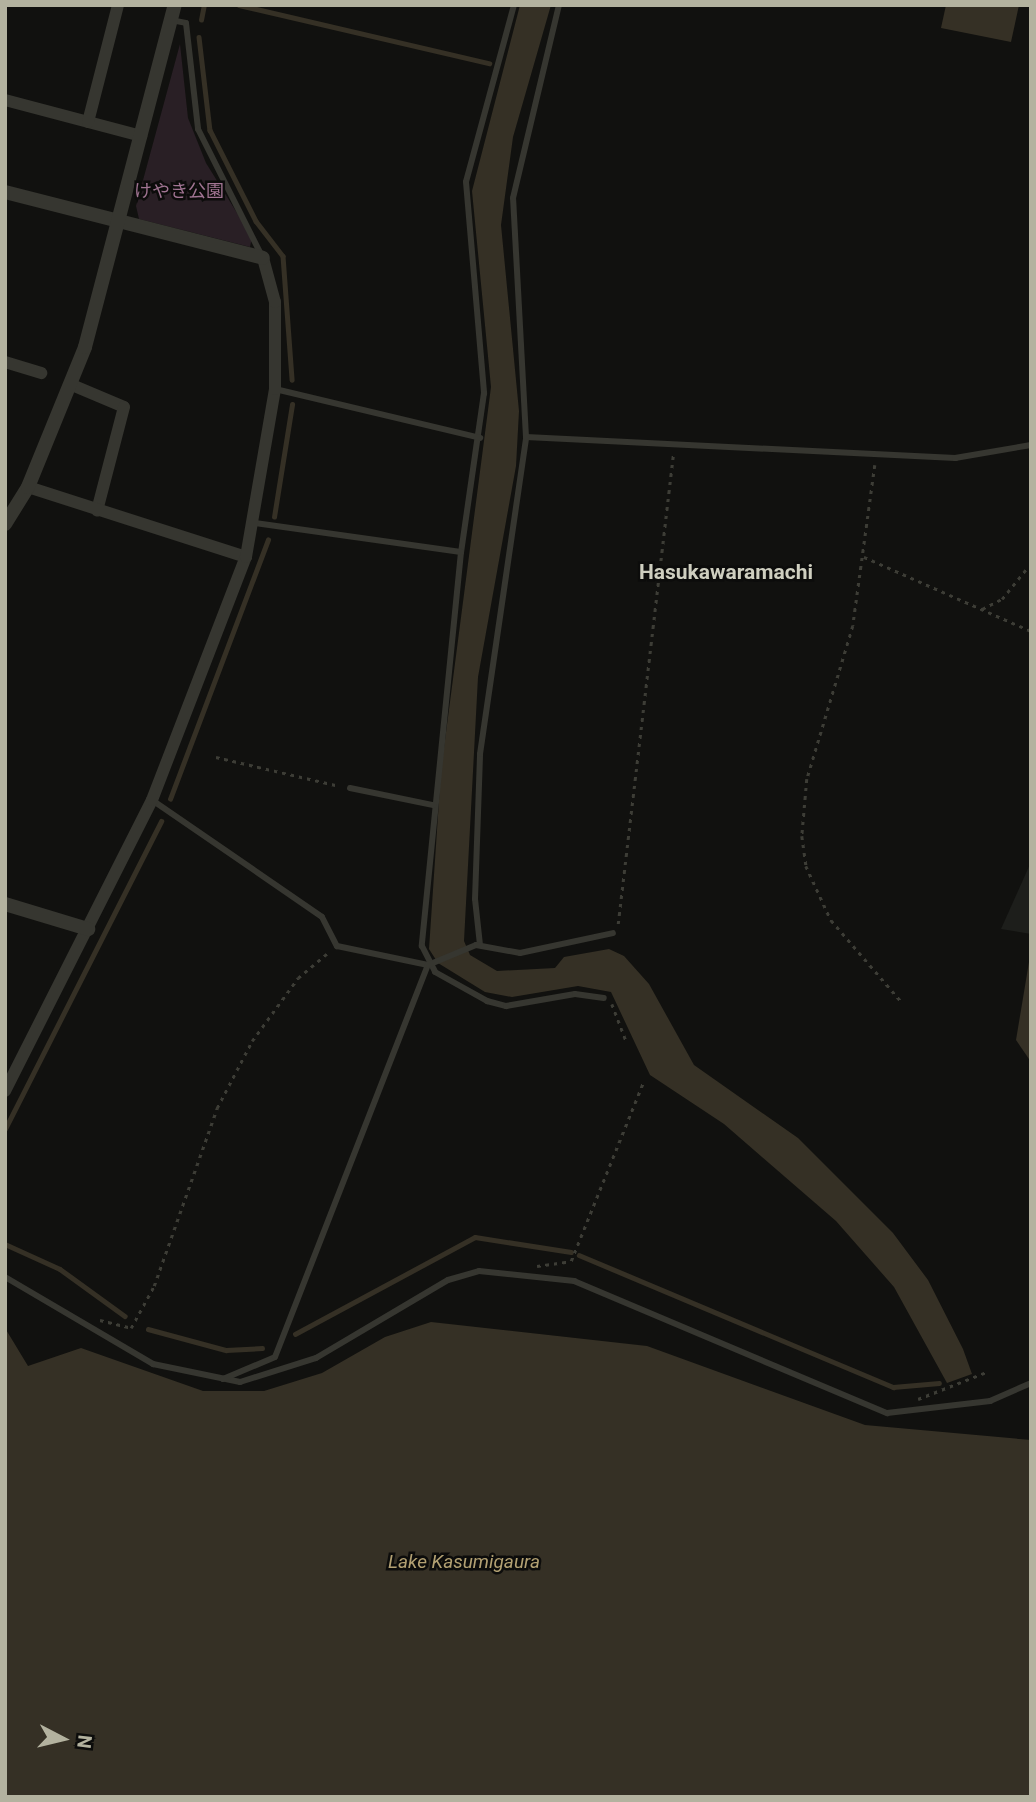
<!DOCTYPE html>
<html>
<head>
<meta charset="utf-8">
<style>
  body { margin:0 }
  #map { position:relative; width:1036px; height:1802px; overflow:hidden; background:#11110f; font-family:Roboto,"Noto Sans JP",sans-serif }
  div>[style] { position:absolute }
  [style*='--x'] { left:calc(var(--x)*1px); top:calc(var(--y)*1px); width:calc(var(--w)*1px); rotate:calc(var(--a)*1deg) }
  .built>* { inset:0; background:#1d1e1b }
  .green>* { inset:0; background:#291f25 }
  .water>* { inset:0; background:#353025 }
  .stream>* { height:4.5px; margin:-2.25px; padding:0 2.25px; transform-origin:2.25px; border-radius:2.25px; background:#353025 }
  .path>* { height:2.5px; margin-top:-1.25px; transform-origin:0; background:repeating-linear-gradient(90deg,#3d3d36 0 3.5px,transparent 0 8.5px) }
  .service>* { height:6px; margin:-3px; padding:0 3px; transform-origin:3px; border-radius:3px; background:#363630 }
  .minor>* { height:12px; margin:-6px; padding:0 6px; transform-origin:6px; border-radius:6px; background:#363630 }
  .tertiary>* { height:14px; margin:-7px; padding:0 7px; transform-origin:7px; border-radius:7px; background:#363630 }
  span { translate:-50% -50%; white-space:nowrap; text-align:center; line-height:1.15; -webkit-text-stroke:5px #0c0c0b; paint-order:stroke }
  .park-label { font-size:18px; color:#a07492 }
  .water-label { font-size:19px; color:#b2a072; font-style:italic }
  .quarter-label { font-size:21px; color:#cfcfc0; font-weight:700 }
  .frame { position:absolute; inset:0; border:7px solid #b3b29f; pointer-events:none }
  .north { position:absolute; left:28px; top:1704px; width:70px; height:70px; -webkit-text-stroke:5px #0c0c0b; paint-order:stroke; rotate:97deg; font-size:19px; font-weight:700; line-height:28px; text-align:center; color:#b3b29f }
  .north::after { content:''; display:block; margin:auto; width:24px; height:32px; background:#b3b29f; clip-path:polygon(50% 0,100% 100%,50% 72%,0 100%) }
</style>
</head>
<body>
<div id="map">
  <div class="built">
    <div style="clip-path:polygon(1031px 862px,1031px 934px,1001px 929px)"></div>
  </div>
  <div class="green">
    <div style="clip-path:polygon(180px 44px,188px 118px,206px 163px,252px 237px,250px 247px,139px 219px,136px 206px)"></div>
  </div>
  <div class="water">
    <div style="clip-path:polygon(520px 5px,551px 5px,513px 137px,501px 225px,519px 411px,516px 466px,478px 677px,464px 941px,470px 955px,497px 971px,555px 968px,564px 957px,609px 949px,624px 956px,649px 984px,694px 1065px,798px 1138px,893px 1233px,928px 1280px,963px 1349px,972px 1374px,947px 1383px,894px 1287px,836px 1221px,724px 1124px,650px 1075px,611px 992px,578px 986px,512px 997px,485px 992px,438px 963px,429px 949px,441px 771px,491px 387px,472px 191px)"></div>
    <div style="clip-path:polygon(946px 5px,1019px 5px,1011px 42px,941px 28px)"></div>
    <div style="clip-path:polygon(1029px 962px,1031px 963px,1031px 1062px,1016px 1040px)"></div>
    <div style="clip-path:polygon(431px 1322px,647px 1346px,865px 1425px,1031px 1440px,1031px 1797px,5px 1797px,5px 1328px,28px 1366px,81px 1348px,203px 1391px,264px 1391px,322px 1373px,385px 1337px)"></div>
  </div>
  <div class="stream">
    <div style="--x:239;--y:5;--w:257;--a:13.1"></div>
    <div style="--x:201;--y:20;--w:15;--a:-79"></div>
    <div style="--x:199;--y:37;--w:94;--a:83.3"></div>
    <div style="--x:210;--y:130;--w:102;--a:63.2"></div>
    <div style="--x:256;--y:221;--w:44;--a:52.4"></div>
    <div style="--x:283;--y:256;--w:124;--a:85.8"></div>
    <div style="--x:274;--y:517;--w:114;--a:-80.9"></div>
    <div style="--x:170;--y:799;--w:277;--a:-69.3"></div>
    <div style="--x:5;--y:1129;--w:345;--a:-63.1"></div>
    <div style="--x:5;--y:1244;--w:60;--a:24.4"></div>
    <div style="--x:60;--y:1269;--w:80;--a:35.9"></div>
    <div style="--x:579;--y:1255;--w:341;--a:22.8"></div>
    <div style="--x:893;--y:1387;--w:46;--a:-5"></div>
    <div style="--x:148;--y:1329;--w:81;--a:15.1"></div>
    <div style="--x:226;--y:1350;--w:36;--a:-3"></div>
    <div style="--x:295;--y:1334;--w:204;--a:-28.3"></div>
    <div style="--x:475;--y:1237;--w:97;--a:8.9"></div>
  </div>
  <div class="path">
    <div style="--x:875;--y:465;--w:162;--a:97.8"></div>
    <div style="--x:853;--y:626;--w:160;--a:106.7"></div>
    <div style="--x:807;--y:779;--w:57;--a:95"></div>
    <div style="--x:802;--y:836;--w:30;--a:82"></div>
    <div style="--x:806;--y:866;--w:60;--a:65.2"></div>
    <div style="--x:831;--y:920;--w:107;--a:49.2"></div>
    <div style="--x:864;--y:557;--w:183;--a:23.9"></div>
    <div style="--x:982;--y:609;--w:22;--a:-27"></div>
    <div style="--x:1002;--y:599;--w:40;--a:-51"></div>
    <div style="--x:216;--y:757;--w:127;--a:13.2"></div>
    <div style="--x:618;--y:924;--w:473;--a:-83.3"></div>
    <div style="--x:612;--y:1004;--w:40;--a:69"></div>
    <div style="--x:537;--y:1266;--w:34;--a:-8"></div>
    <div style="--x:571;--y:1261;--w:192;--a:-68"></div>
    <div style="--x:100;--y:1320;--w:32;--a:14"></div>
    <div style="--x:131;--y:1328;--w:48;--a:-61.3"></div>
    <div style="--x:154;--y:1286;--w:189;--a:-70.5"></div>
    <div style="--x:217;--y:1108;--w:76;--a:-62.4"></div>
    <div style="--x:252;--y:1041;--w:78;--a:-53.9"></div>
    <div style="--x:298;--y:978;--w:42;--a:-40.2"></div>
    <div style="--x:918;--y:1399;--w:76;--a:-21.5"></div>
  </div>
  <div class="service">
    <div style="--x:514;--y:5;--w:183;--a:105.2"></div>
    <div style="--x:466;--y:182;--w:212;--a:85.1"></div>
    <div style="--x:484;--y:393;--w:161;--a:98.2"></div>
    <div style="--x:461;--y:552;--w:396;--a:95.7"></div>
    <div style="--x:422;--y:946;--w:29;--a:63"></div>
    <div style="--x:435;--y:972;--w:60;--a:29.1"></div>
    <div style="--x:487;--y:1001;--w:20;--a:15"></div>
    <div style="--x:506;--y:1006;--w:70;--a:-9.9"></div>
    <div style="--x:575;--y:994;--w:29;--a:8"></div>
    <div style="--x:171;--y:20;--w:15;--a:11"></div>
    <div style="--x:186;--y:23;--w:107;--a:83.5"></div>
    <div style="--x:198;--y:129;--w:142;--a:63.3"></div>
    <div style="--x:275;--y:389;--w:211;--a:13.4"></div>
    <div style="--x:526;--y:437;--w:430;--a:2.8"></div>
    <div style="--x:955;--y:458;--w:77;--a:-9.7"></div>
    <div style="--x:255;--y:523;--w:208;--a:8"></div>
    <div style="--x:350;--y:788;--w:85;--a:11.6"></div>
    <div style="--x:152;--y:800;--w:206;--a:34.5"></div>
    <div style="--x:322;--y:917;--w:33;--a:63"></div>
    <div style="--x:337;--y:946;--w:93;--a:11.8"></div>
    <div style="--x:480;--y:945;--w:46;--a:-96.2"></div>
    <div style="--x:475;--y:899;--w:145;--a:-88"></div>
    <div style="--x:480;--y:754;--w:320;--a:-81.7"></div>
    <div style="--x:526;--y:437;--w:239;--a:-93.1"></div>
    <div style="--x:513;--y:198;--w:198;--a:-76.6"></div>
    <div style="--x:5;--y:1277;--w:172;--a:30.4"></div>
    <div style="--x:153;--y:1364;--w:89;--a:11.7"></div>
    <div style="--x:240;--y:1382;--w:80;--a:-17.5"></div>
    <div style="--x:316;--y:1358;--w:153;--a:-30.6"></div>
    <div style="--x:448;--y:1280;--w:32;--a:-16"></div>
    <div style="--x:479;--y:1271;--w:96;--a:6"></div>
    <div style="--x:574;--y:1281;--w:340;--a:22.9"></div>
    <div style="--x:887;--y:1413;--w:104;--a:-6.6"></div>
    <div style="--x:990;--y:1401;--w:45;--a:-23.7"></div>
    <div style="--x:223;--y:1379;--w:56;--a:-22.9"></div>
    <div style="--x:275;--y:1357;--w:421;--a:-68.7"></div>
    <div style="--x:428;--y:965;--w:52;--a:-22.6"></div>
    <div style="--x:476;--y:945;--w:45;--a:10.3"></div>
    <div style="--x:520;--y:953;--w:95;--a:-12.1"></div>
  </div>
  <div class="minor">
    <div style="--x:5;--y:100;--w:141;--a:14.8"></div>
    <div style="--x:88;--y:122;--w:121;--a:-75.6"></div>
    <div style="--x:5;--y:362;--w:38;--a:17"></div>
    <div style="--x:72;--y:385;--w:56;--a:22.9"></div>
    <div style="--x:124;--y:407;--w:107;--a:104.6"></div>
    <div style="--x:28;--y:487;--w:229;--a:17.8"></div>
    <div style="--x:5;--y:1091;--w:326;--a:-63.2"></div>
    <div style="--x:152;--y:800;--w:261;--a:-68.9"></div>
    <div style="--x:246;--y:557;--w:170;--a:-80.2"></div>
    <div style="--x:275;--y:389;--w:87;--a:-90"></div>
    <div style="--x:275;--y:302;--w:46;--a:-105.3"></div>
  </div>
  <div class="tertiary">
    <div style="--x:5;--y:192;--w:266;--a:14.3"></div>
    <div style="--x:5;--y:524;--w:44;--a:-58.1"></div>
    <div style="--x:28;--y:487;--w:151;--a:-67.8"></div>
    <div style="--x:85;--y:347;--w:354;--a:-75.3"></div>
    <div style="--x:5;--y:904;--w:87;--a:16.8"></div>
  </div>
  <div class="park-label">
    <span style="left:179px;top:191px">けやき公園</span>
  </div>
  <div class="water-label">
    <span style="left:464px;top:1562px">Lake Kasumigaura</span>
  </div>
  <div class="quarter-label">
    <span style="left:726px;top:572px">Hasukawaramachi</span>
  </div>
  <div class="frame"></div>
  <div class="north">N</div>
</div>
</body>
</html>
